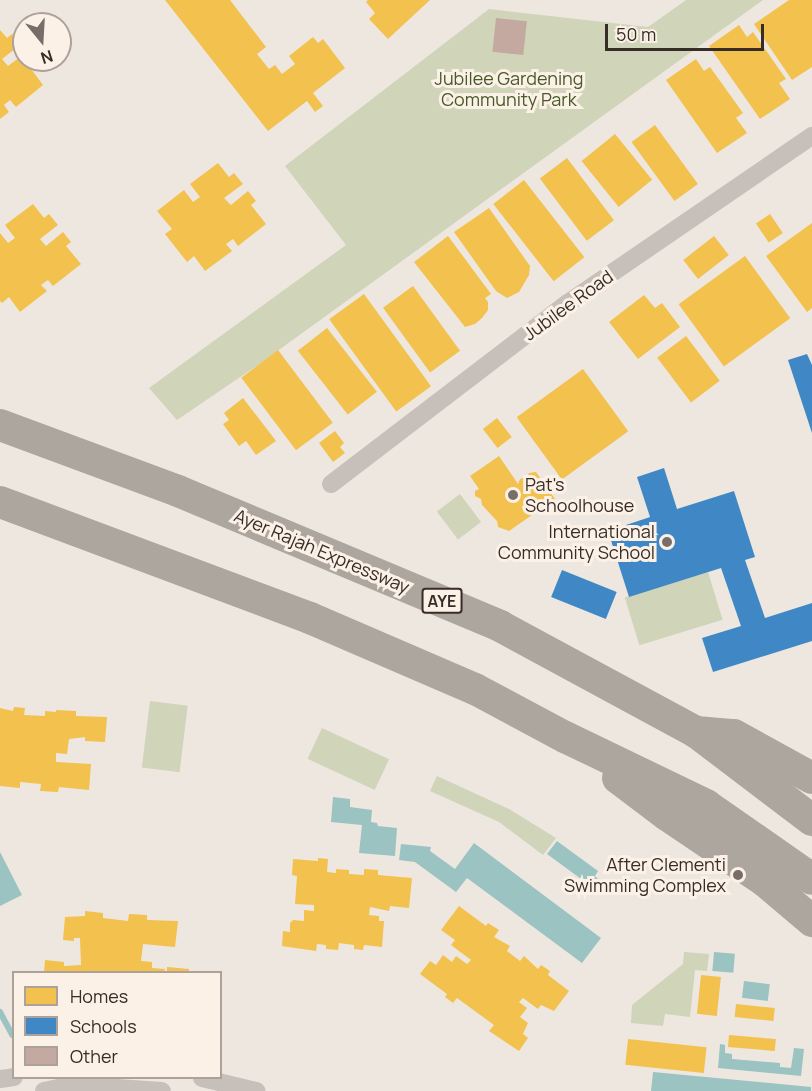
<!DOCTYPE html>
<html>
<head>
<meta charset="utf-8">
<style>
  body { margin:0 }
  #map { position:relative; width:812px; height:1091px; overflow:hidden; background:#eee7e0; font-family:Manrope,sans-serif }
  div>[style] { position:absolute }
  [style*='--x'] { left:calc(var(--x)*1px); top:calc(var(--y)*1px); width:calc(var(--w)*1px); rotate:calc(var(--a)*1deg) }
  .green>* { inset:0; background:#d0d4b9; transform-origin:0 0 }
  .water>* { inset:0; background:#9ac3c1; transform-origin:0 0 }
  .homes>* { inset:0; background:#f2c14e; transform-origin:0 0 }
  .schools>* { inset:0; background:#3f88c5; transform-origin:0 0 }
  .stream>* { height:6px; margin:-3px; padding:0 3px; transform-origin:3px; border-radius:3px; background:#9ac3c1 }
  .building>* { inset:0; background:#c3a9a0; transform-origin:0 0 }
  .minor>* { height:18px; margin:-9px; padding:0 9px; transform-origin:9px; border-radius:9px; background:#c7bfb9 }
  .motorway>* { height:32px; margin:-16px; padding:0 16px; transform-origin:16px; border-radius:16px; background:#ada69f }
  .dots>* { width:16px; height:16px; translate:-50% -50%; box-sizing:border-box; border:3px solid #fbf1e7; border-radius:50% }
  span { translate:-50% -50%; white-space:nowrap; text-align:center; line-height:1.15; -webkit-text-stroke:6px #fbf1e7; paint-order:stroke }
  .shield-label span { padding:2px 4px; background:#fbf1e7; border:2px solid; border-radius:4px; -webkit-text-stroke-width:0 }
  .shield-label { font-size:16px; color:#382c27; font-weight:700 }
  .park-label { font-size:18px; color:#485928 }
  .street-label { font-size:18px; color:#382c27 }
  .poi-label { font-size:18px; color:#382c27 }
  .left { translate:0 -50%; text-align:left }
  .right { translate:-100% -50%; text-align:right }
  .legend { position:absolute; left:12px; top:971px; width:210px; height:108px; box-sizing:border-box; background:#fbf1e7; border:2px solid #ada29a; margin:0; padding:8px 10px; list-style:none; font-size:18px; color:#382c27 }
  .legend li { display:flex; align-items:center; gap:12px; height:30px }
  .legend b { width:30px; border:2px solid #ada29a }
  .north { position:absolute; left:12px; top:12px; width:60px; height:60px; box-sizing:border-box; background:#fbf1e7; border:2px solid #ada29a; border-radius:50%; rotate:162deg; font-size:16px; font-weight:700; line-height:24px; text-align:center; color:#382c27 }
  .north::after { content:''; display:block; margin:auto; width:21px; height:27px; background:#786d68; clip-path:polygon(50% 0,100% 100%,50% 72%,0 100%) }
  .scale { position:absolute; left:605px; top:24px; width:159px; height:27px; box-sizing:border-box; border:3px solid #382c27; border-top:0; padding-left:8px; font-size:18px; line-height:21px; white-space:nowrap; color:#382c27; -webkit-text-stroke:4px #fbf1e7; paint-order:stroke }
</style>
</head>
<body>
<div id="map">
  <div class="green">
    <div style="clip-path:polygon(686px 0,763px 0,258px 365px,177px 420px,149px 388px,346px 245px,285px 166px,489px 9px,648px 27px)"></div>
    <div style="left:460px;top:494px;width:35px;height:29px;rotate:53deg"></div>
    <div style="left:708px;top:572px;width:50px;height:87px;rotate:73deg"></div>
    <div style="left:150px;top:701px;width:38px;height:67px;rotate:7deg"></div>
    <div style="left:322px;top:728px;width:74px;height:34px;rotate:25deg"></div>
    <div style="clip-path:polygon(437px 776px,509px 809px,556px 838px,543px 855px,499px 822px,430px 791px)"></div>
    <div style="clip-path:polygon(684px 952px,709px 954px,707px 971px,695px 970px,690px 1017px,665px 1014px,663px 1026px,631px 1023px,632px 1005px,683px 964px)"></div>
  </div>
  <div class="water">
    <div style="clip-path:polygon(333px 797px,350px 799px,350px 807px,372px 810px,371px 822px,377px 823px,378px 826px,397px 828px,395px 856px,359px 853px,362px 825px,331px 822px)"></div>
    <div style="clip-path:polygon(557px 841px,598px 871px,595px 876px,598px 879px,592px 887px,547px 854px)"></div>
    <div style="clip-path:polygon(474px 843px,601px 938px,582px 963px,467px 878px,456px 892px,415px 862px,399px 860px,401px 844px,431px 847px,430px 851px,455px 869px)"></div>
    <div style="clip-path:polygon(0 852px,22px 895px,0 906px)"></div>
    <div style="left:714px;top:952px;width:21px;height:19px;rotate:5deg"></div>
    <div style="left:744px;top:981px;width:26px;height:17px;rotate:7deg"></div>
    <div style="clip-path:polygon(720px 1044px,725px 1045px,725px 1053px,732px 1054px,732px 1059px,780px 1063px,780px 1067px,791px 1068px,794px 1048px,804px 1049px,801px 1076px,718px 1068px)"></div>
    <div style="clip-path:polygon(653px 1072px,811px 1087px,811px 1091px,651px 1091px)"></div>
  </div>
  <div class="homes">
    <div style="clip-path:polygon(165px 0,230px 0,266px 47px,257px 54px,269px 69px,275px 65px,282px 74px,295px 64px,289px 56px,313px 37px,318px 43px,323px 39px,345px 68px,313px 93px,323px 106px,315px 112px,307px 101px,268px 131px)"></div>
    <div style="clip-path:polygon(368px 0,430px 0,388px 39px,369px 19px,375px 13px,366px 2px)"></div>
    <div style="clip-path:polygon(789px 0,812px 0,812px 67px,792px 80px,754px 24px)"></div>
    <div style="clip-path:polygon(739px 25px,747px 37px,753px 32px,786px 79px,779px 83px,790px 99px,760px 119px,709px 46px)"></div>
    <div style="clip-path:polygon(0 30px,7px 38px,12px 34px,20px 45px,2px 59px,8px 66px,24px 54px,24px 60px,34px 62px,29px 66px,43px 85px,16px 107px,10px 100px,4px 105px,9px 112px,0 119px)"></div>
    <div style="clip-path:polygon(696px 59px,704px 71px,710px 67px,743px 113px,736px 118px,747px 133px,717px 153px,666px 80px)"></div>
    <div style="left:655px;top:125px;width:73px;height:29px;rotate:54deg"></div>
    <div style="left:615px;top:134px;width:59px;height:43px;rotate:51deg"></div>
    <div style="left:567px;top:158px;width:78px;height:34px;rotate:53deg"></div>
    <div style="clip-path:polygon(218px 163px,229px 177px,234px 173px,243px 184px,224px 198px,231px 205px,248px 191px,256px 201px,251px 205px,266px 224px,238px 246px,233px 239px,226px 244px,232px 251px,205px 271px,194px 256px,187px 262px,165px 234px,172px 229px,157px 211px,184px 190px,193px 202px,200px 197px,190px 184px)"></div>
    <div style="left:524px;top:180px;width:98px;height:39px;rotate:52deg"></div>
    <div style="clip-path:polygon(33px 204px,44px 218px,49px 214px,58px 225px,40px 239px,46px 246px,63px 232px,71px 242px,66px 246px,81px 264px,53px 286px,48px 280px,41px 285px,47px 291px,20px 312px,9px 297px,2px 303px,0 301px,0 233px,8px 243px,15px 238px,5px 225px)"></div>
    <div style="clip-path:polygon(489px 208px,530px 266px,529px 275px,519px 292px,507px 298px,496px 291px,454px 232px)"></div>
    <div style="left:770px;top:214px;width:23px;height:17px;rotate:56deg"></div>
    <div style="clip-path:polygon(812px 223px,812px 308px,807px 312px,766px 256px)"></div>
    <div style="clip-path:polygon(448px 236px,491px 294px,485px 298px,488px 302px,488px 310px,482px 318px,475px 324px,465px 327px,414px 262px)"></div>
    <div style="left:714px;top:236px;width:24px;height:39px;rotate:52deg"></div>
    <div style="left:745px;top:256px;width:77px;height:82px;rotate:54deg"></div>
    <div style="left:413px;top:286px;width:80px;height:37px;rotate:54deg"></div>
    <div style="left:364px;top:294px;width:114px;height:43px;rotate:54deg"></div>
    <div style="clip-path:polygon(644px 295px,655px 308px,662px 303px,680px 327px,638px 359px,609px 322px)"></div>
    <div style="left:327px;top:328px;width:81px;height:37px;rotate:52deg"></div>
    <div style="left:686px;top:336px;width:56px;height:36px;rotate:53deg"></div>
    <div style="left:278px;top:350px;width:91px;height:46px;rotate:53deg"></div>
    <div style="left:583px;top:369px;width:77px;height:82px;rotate:54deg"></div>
    <div style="clip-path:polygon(243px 398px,276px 441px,256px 455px,246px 441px,239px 446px,223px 424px,229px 420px,224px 413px)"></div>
    <div style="left:497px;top:418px;width:24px;height:18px;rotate:52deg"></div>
    <div style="clip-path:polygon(335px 431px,344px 443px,340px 447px,345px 453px,333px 462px,319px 443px)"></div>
    <div style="clip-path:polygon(499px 456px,518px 484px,520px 479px,527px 477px,529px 473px,536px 472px,555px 499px,509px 531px,498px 527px,497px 521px,482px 505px,481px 499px,475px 496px,475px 491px,479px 489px,470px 476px)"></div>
    <div style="clip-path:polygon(14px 707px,25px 708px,24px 715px,45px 716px,45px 711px,56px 712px,56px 710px,76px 711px,76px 716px,107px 717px,105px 742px,85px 741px,85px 737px,69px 739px,67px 754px,56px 753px,56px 762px,91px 764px,89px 790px,59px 787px,58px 792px,40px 791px,41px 784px,20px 782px,20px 788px,0 786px,0 708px,13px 711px)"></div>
    <div style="clip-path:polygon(318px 858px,328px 859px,327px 872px,336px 873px,336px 869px,349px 870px,349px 874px,364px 875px,364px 869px,378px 870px,378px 875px,412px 878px,409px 908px,390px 906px,389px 911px,370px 907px,369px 915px,379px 916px,379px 921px,384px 921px,382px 947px,364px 945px,363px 950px,354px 949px,354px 945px,339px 943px,338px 950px,326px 949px,326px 945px,317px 944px,316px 951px,282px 946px,283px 931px,290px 932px,290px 923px,293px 920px,304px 921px,304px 910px,314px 911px,314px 905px,295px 904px,297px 876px,292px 875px,293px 859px,318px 861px)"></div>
    <div style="clip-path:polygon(459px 906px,486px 926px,488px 923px,499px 930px,494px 937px,510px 946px,507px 951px,520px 961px,524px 956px,538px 969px,541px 965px,550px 971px,548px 975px,569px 991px,554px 1011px,541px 1005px,538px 1009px,523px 998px,519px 1002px,527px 1008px,520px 1017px,528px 1023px,523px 1034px,528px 1038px,519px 1051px,489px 1031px,494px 1025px,457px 998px,453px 1003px,445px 997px,447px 994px,420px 974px,430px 961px,436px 965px,443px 955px,452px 962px,456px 956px,467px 964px,471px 960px,451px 945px,455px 940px,441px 930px)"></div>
    <div style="clip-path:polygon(85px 911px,103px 913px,103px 918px,128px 921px,129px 914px,147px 915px,147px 920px,178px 921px,175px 947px,143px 944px,141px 961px,152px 962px,152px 968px,165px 969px,164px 972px,44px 972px,45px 960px,64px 962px,64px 966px,81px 965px,80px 938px,74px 938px,74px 941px,63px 940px,65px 917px,85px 916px)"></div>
    <div style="clip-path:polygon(167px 967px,189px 969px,189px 972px,167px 972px)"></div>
    <div style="left:701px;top:975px;width:20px;height:39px;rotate:6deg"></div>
    <div style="left:736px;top:1004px;width:39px;height:13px;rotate:6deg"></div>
    <div style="left:729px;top:1035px;width:47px;height:12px;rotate:5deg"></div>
    <div style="left:628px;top:1039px;width:79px;height:26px;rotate:6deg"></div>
  </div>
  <div class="schools">
    <div style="clip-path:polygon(807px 354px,812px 365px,812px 433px,788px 360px)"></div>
    <div style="clip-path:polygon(664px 468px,677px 509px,734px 491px,755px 557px,745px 560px,765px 618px,812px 603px,812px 641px,713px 672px,702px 638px,741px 626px,721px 568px,629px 597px,608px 531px,650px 517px,637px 477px)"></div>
    <div style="left:562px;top:570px;width:59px;height:29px;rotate:22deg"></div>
  </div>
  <div class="stream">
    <div style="--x:0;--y:1012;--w:26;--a:62"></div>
  </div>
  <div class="building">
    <div style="left:496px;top:18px;width:31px;height:34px;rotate:6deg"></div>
  </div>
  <div class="minor">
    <div style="--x:331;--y:484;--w:298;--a:-37.4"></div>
    <div style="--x:568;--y:303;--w:296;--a:-34.4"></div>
    <div style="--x:202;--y:1078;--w:56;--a:13.5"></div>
    <div style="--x:0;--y:1079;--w:14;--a:-8"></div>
    <div style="--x:44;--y:1091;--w:29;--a:-12"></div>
    <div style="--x:72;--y:1085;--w:90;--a:3.8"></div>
  </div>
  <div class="motorway">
    <div style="--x:0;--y:425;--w:190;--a:20.3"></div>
    <div style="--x:178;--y:491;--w:349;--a:22.7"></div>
    <div style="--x:500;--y:626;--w:223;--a:28.4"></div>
    <div style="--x:696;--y:732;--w:146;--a:37.2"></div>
    <div style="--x:0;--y:502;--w:331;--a:20.5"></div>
    <div style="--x:310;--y:618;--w:180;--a:23.3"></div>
    <div style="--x:475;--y:689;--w:102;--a:28.1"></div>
    <div style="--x:565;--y:737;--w:157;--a:25.7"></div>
    <div style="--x:706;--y:805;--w:129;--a:34.9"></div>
    <div style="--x:696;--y:732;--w:38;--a:5"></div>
    <div style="--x:734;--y:735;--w:89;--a:28.9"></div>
    <div style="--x:618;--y:778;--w:61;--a:37.1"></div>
    <div style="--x:667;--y:815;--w:118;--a:34"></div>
    <div style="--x:765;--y:881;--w:62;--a:40.4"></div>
  </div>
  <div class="dots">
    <div style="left:513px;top:495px;background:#786d68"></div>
    <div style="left:667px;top:542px;background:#786d68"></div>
    <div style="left:738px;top:875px;background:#786d68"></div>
  </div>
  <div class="shield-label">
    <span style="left:442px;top:601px">AYE</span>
  </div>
  <div class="park-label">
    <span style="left:509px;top:89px">Jubilee Gardening<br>Community Park</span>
  </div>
  <div class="street-label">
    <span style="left:568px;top:305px;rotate:-36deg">Jubilee Road</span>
    <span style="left:322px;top:551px;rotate:23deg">Ayer Rajah Expressway</span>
  </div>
  <div class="poi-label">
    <span class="left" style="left:525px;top:495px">Pat's<br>Schoolhouse</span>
    <span class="right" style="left:655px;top:542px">International<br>Community School</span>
    <span class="right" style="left:726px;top:875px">After Clementi<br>Swimming Complex</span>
  </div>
  <ul class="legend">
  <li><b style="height:16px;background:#f2c14e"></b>Homes</li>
  <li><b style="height:16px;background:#3f88c5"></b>Schools</li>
  <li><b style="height:16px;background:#c3a9a0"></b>Other</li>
  </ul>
  <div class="north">N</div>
  <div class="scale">50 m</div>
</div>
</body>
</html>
